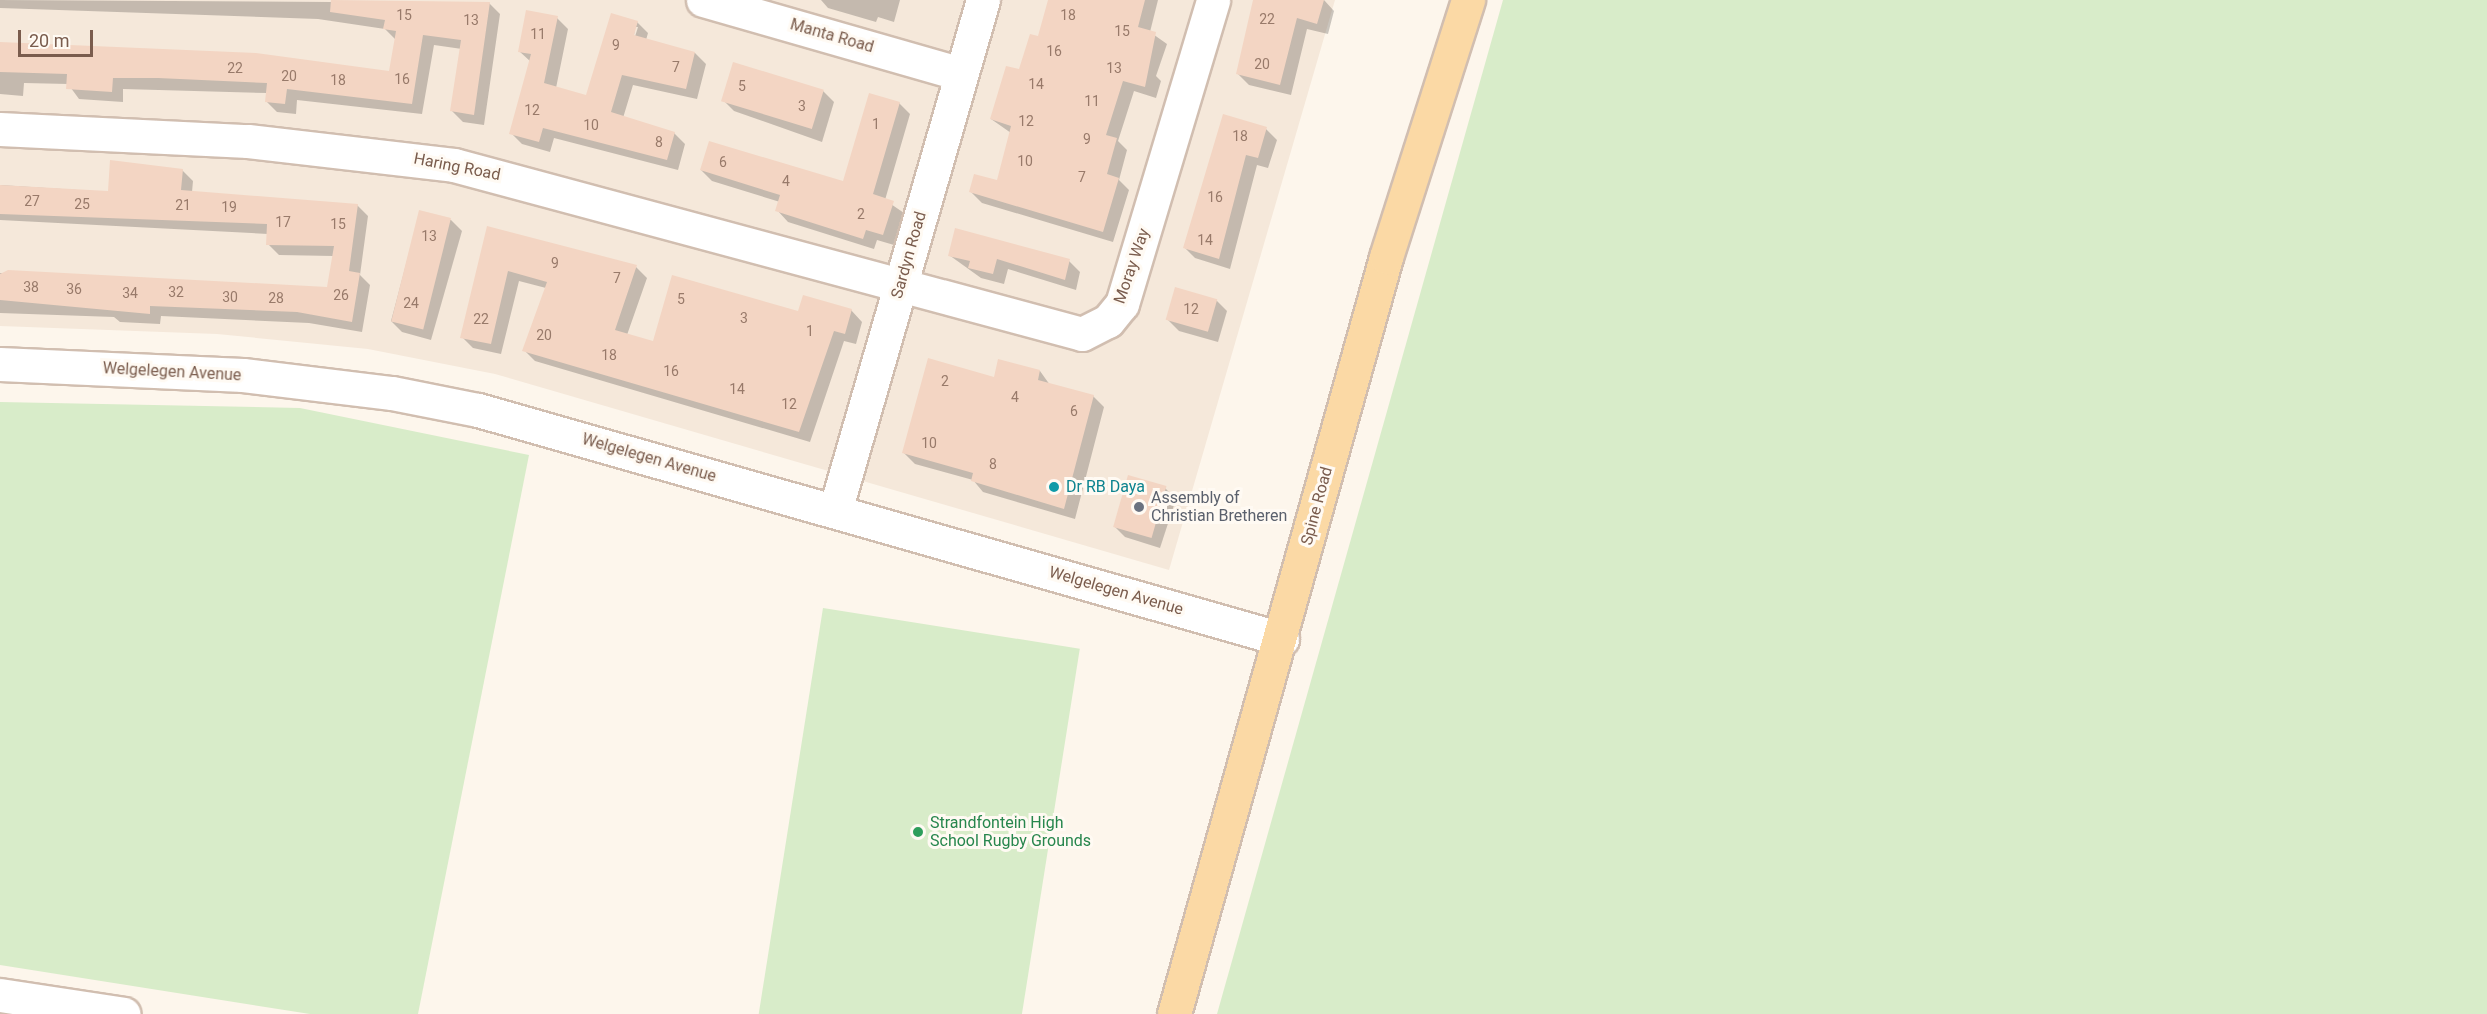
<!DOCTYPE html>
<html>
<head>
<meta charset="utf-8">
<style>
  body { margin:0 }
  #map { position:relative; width:2487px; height:1014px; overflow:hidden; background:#fdf6ec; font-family:Roboto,sans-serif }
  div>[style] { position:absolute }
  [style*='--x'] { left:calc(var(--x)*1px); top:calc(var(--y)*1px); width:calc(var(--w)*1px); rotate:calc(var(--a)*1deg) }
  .residential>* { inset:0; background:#f5e8da }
  .green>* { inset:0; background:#d8ecc9; transform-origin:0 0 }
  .shadow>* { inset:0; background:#0003 }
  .building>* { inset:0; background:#f3d5c3; transform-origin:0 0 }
  .roads { filter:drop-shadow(2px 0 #d1beb0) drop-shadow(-2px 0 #d1beb0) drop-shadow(0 2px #d1beb0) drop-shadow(0 -2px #d1beb0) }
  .minor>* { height:33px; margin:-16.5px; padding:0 16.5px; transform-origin:16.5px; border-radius:16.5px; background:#fff }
  .major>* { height:33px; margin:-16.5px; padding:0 16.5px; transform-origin:16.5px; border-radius:16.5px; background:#fbd9a5 }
  .dots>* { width:16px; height:16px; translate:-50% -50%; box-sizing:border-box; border:3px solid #fffaf3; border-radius:50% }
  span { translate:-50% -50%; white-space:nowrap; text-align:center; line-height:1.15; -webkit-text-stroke:6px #fffaf3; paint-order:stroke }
  .number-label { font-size:14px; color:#987a6a }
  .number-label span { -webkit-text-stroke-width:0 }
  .street-label { font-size:16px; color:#7a5c4d }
  .culture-label { font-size:16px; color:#0d838f }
  .left { translate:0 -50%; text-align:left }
  .worship-label { font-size:16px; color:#5b616d }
  .leisure-label { font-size:16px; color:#27864d }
  .scale { position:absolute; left:18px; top:30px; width:75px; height:27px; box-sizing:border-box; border:3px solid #7a5c4d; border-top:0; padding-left:8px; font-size:18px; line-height:21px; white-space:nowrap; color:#7a5c4d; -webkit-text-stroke:4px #fffaf3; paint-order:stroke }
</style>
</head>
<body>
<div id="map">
  <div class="residential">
    <div style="clip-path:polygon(0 0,1335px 0,1169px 570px,495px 374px,368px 349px,217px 334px,0 326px)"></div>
  </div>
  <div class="green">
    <div style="clip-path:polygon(1503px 0,2487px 0,2487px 1014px,1217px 1014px)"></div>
    <div style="clip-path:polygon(0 402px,300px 408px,529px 455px,418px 1014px,310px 1014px,0 965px)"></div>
    <div style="left:823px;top:608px;width:260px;height:411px;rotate:9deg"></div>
  </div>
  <div class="shadow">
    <div style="clip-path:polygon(0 0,489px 3px,500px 14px,484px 125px,463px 122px,452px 111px,462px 49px,434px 45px,422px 114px,297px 100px,296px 114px,277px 112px,266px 101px,267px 93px,123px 89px,123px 102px,79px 99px,68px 84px,24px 83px,23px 96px,0 94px,0 45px,390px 73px,396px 40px,385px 29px,318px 19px,0 8px)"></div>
    <div style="clip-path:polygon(821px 0,900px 0,894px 22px,878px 17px,876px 22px,828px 8px)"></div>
    <div style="clip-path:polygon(1050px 0,1158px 0,1150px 32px,1167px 44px,1156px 76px,1161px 81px,1156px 98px,1134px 91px,1118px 141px,1127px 150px,1119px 180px,1129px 190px,1113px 242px,982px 203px,971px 192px,998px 182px,1011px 133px,991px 119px,1039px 38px)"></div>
    <div style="clip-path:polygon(1258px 0,1324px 0,1334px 11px,1328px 34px,1307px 29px,1291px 95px,1249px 85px,1238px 74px)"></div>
    <div style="clip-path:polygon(evenodd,557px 18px,568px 29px,556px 88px,587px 96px,637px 22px,648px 33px,646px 40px,695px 53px,706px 64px,697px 99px,633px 85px,623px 118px,674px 133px,685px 144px,678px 170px,554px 138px,550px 152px,522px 144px,511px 133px,531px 62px,519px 51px,557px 18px,635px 27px,638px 27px,633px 43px,635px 27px)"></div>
    <div style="clip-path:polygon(823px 91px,834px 102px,822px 142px,734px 111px,723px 100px)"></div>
    <div style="clip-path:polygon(899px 103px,910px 114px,885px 200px,904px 213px,894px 245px,877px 240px,874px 249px,788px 222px,777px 210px,780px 202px,712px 181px,701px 170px,844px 183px)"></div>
    <div style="clip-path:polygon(1224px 116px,1266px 129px,1277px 140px,1268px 168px,1257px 165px,1230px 269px,1195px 258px,1184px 247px)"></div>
    <div style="clip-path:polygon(182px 170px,193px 181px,192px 192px,357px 205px,368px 216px,360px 275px,370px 285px,362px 332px,309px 323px,161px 316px,160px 324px,120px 322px,114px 317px,0 313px,0 273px,328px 288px,333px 256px,279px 255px,268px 244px,268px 234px,0 220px,0 185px,109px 192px)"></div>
    <div style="clip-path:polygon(420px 212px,451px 220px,462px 231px,431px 340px,402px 332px,391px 321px)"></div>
    <div style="clip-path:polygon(488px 228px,636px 267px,647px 278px,627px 335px,654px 343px,799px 313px,851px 310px,862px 322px,856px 344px,844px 341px,810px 442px,535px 361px,524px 350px,546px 288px,519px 281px,501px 354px,473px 348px,462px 337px)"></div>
    <div style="clip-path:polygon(949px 255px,1069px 261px,1080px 272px,1076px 290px,1008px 269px,1004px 284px,981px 278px)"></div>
    <div style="clip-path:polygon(1216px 300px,1227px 311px,1218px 342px,1179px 331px,1168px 320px)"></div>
    <div style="clip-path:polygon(1040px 371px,1050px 385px,1093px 396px,1104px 407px,1075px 519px,983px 492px,973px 480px,915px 464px,904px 453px,995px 379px)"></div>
    <div style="clip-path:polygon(1165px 488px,1176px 499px,1160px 548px,1125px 537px,1114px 526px)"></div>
  </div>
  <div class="building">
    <div style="clip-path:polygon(331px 0,490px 2px,474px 115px,450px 111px,461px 40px,423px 35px,412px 104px,287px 89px,285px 104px,265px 102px,267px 83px,158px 78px,113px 78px,112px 92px,66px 89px,67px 74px,0 72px,0 42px,256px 53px,389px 71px,396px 31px,383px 29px,385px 20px,330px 12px)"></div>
    <div style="clip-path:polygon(1048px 0,1145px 0,1138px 27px,1156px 32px,1145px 87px,1123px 81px,1106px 135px,1117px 138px,1107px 174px,1119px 178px,1103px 232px,969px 192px,974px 174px,997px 180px,1011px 126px,990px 119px,1006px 66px,1019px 69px,1030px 34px,1038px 36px)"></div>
    <div style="clip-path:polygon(1253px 0,1324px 0,1317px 24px,1297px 18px,1280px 85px,1236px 74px)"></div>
    <div style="clip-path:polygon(526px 10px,558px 16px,544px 83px,586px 95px,611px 13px,638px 21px,634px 35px,695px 52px,686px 89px,622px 75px,611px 112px,675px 132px,667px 160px,543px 128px,539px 142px,509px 134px,531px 54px,518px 52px)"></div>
    <div style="left:733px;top:62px;width:95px;height:41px;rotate:17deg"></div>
    <div style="clip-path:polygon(869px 93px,900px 102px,873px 194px,894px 201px,883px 235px,866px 230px,863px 239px,775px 211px,780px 195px,700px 170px,709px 141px,843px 181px)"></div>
    <div style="clip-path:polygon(1223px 114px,1267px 127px,1258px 158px,1246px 155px,1219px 259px,1183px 248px)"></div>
    <div style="clip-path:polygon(110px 160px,183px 169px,181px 190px,358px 204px,349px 271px,360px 273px,352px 322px,297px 312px,150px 306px,150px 314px,0 300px,0 274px,8px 270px,327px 287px,334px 246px,266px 245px,267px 224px,0 214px,0 185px,108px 191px)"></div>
    <div style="left:419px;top:210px;width:33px;height:115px;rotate:14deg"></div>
    <div style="clip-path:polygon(487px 226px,637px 265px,615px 330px,653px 341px,672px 275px,798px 311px,803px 295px,852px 309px,845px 334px,834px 331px,799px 432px,522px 351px,547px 282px,508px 271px,491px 344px,460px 338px)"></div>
    <div style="clip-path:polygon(955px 228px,1070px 259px,1065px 280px,997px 259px,993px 274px,968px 268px,970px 261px,948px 256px)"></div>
    <div style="left:1175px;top:287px;width:44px;height:34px;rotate:16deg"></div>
    <div style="clip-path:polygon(928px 358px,994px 377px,998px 359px,1040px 370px,1038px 380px,1094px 395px,1064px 509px,971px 481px,973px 473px,902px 453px)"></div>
    <div style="left:1128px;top:475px;width:40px;height:54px;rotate:16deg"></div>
  </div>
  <div class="roads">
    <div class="minor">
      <div style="--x:703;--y:0;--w:268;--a:16"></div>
      <div style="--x:0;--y:129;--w:248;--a:2.8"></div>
      <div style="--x:248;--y:141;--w:207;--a:6.6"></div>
      <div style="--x:454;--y:165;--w:650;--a:15.06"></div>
      <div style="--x:1082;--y:334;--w:29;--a:-27"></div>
      <div style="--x:1108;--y:321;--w:22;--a:-51"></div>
      <div style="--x:1122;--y:304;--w:317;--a:-73.3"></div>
      <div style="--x:0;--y:364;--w:243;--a:2.6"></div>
      <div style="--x:243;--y:375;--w:150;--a:6.9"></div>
      <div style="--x:392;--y:393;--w:88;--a:11.2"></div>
      <div style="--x:478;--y:410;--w:836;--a:15.9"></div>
      <div style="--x:835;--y:511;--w:532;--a:-73.85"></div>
      <div style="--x:0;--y:995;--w:125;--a:8.7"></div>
    </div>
    <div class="major">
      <div style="--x:1174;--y:1014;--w:786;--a:-74.35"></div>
      <div style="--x:1386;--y:257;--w:270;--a:-72.3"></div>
    </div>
  </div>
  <div class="dots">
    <div style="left:1054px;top:487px;background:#0f9aa8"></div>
    <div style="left:1139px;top:507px;background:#6b7280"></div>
    <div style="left:918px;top:832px;background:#2e9e5b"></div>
  </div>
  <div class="number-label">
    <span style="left:404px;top:15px">15</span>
    <span style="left:1068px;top:15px">18</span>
    <span style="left:1267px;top:19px">22</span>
    <span style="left:471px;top:20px">13</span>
    <span style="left:1122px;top:31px">15</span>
    <span style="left:538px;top:34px">11</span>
    <span style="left:616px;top:45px">9</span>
    <span style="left:1054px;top:51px">16</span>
    <span style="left:1262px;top:64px">20</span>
    <span style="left:676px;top:67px">7</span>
    <span style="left:235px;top:68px">22</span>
    <span style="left:1114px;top:68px">13</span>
    <span style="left:289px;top:76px">20</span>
    <span style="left:402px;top:79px">16</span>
    <span style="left:338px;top:80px">18</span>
    <span style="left:1036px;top:84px">14</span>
    <span style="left:742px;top:86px">5</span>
    <span style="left:1092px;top:101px">11</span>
    <span style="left:802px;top:106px">3</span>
    <span style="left:532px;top:110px">12</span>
    <span style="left:1026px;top:121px">12</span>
    <span style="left:876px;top:124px">1</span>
    <span style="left:591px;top:125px">10</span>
    <span style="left:1240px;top:136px">18</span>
    <span style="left:1087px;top:139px">9</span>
    <span style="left:659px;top:142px">8</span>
    <span style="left:1025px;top:161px">10</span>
    <span style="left:723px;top:162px">6</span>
    <span style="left:1082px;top:177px">7</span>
    <span style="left:786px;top:181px">4</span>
    <span style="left:1215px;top:197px">16</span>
    <span style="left:32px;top:201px">27</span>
    <span style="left:82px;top:204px">25</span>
    <span style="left:183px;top:205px">21</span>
    <span style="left:229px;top:207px">19</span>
    <span style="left:861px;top:214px">2</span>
    <span style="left:283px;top:222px">17</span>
    <span style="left:338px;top:224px">15</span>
    <span style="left:429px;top:236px">13</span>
    <span style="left:1205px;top:240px">14</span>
    <span style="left:555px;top:263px">9</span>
    <span style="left:617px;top:278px">7</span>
    <span style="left:31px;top:287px">38</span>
    <span style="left:74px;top:289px">36</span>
    <span style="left:176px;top:292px">32</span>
    <span style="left:130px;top:293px">34</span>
    <span style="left:341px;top:295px">26</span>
    <span style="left:230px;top:297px">30</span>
    <span style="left:276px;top:298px">28</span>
    <span style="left:681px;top:299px">5</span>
    <span style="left:411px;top:303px">24</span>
    <span style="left:1191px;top:309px">12</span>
    <span style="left:744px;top:318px">3</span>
    <span style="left:481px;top:319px">22</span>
    <span style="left:810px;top:331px">1</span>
    <span style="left:544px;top:335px">20</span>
    <span style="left:609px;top:355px">18</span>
    <span style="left:671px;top:371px">16</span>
    <span style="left:945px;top:381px">2</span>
    <span style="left:737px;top:389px">14</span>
    <span style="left:1015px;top:397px">4</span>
    <span style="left:789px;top:404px">12</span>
    <span style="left:1074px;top:411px">6</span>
    <span style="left:929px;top:443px">10</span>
    <span style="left:993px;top:464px">8</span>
  </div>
  <div class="street-label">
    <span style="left:832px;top:36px;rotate:16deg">Manta Road</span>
    <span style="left:457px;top:167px;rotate:11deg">Haring Road</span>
    <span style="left:909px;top:255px;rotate:-74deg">Sardyn Road</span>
    <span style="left:1132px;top:266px;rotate:-71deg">Moray Way</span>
    <span style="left:172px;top:372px;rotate:3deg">Welgelegen Avenue</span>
    <span style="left:649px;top:458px;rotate:16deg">Welgelegen Avenue</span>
    <span style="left:1317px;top:506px;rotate:-75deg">Spine Road</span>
    <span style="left:1116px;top:591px;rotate:16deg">Welgelegen Avenue</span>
  </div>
  <div class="culture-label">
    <span class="left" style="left:1066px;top:487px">Dr RB Daya</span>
  </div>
  <div class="worship-label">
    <span class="left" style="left:1151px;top:507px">Assembly of<br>Christian Bretheren</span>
  </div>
  <div class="leisure-label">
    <span class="left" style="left:930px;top:832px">Strandfontein High<br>School Rugby Grounds</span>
  </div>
  <div class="scale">20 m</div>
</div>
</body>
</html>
